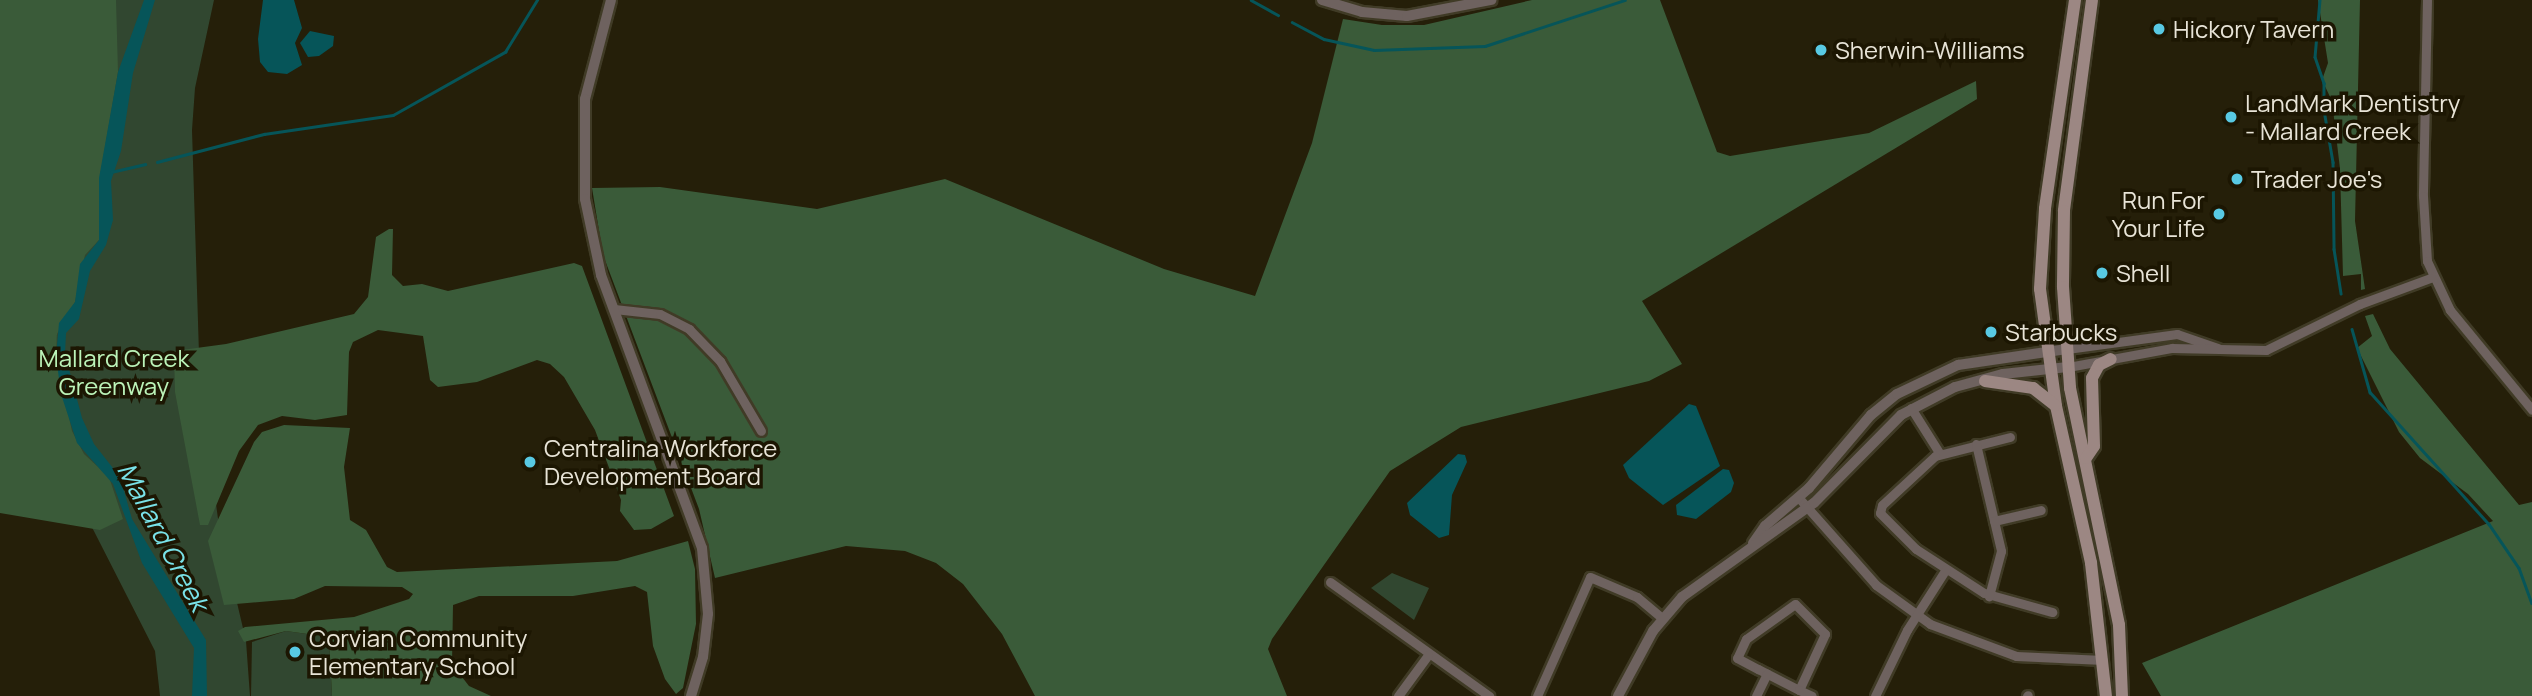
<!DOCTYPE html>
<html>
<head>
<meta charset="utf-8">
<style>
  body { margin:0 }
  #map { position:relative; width:2532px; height:696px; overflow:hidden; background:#251f09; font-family:Manrope,sans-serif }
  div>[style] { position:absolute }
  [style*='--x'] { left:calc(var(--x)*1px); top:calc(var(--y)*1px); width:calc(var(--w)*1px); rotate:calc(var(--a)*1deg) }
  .green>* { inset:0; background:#314730 }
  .forest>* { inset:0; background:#3a5b39 }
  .water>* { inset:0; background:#065559 }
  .stream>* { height:2.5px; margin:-1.25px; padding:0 1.25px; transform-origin:1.25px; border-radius:1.25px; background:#065559 }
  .roads { filter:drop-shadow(2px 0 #403b26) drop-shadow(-2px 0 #403b26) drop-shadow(0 2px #403b26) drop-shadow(0 -2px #403b26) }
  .minor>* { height:9px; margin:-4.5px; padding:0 4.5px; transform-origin:4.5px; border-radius:4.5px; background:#6e625f }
  .tertiary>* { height:10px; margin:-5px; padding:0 5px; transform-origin:5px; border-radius:5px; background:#6e625f }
  .secondary>* { height:12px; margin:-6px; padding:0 6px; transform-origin:6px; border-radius:6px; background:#9c8783 }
  .dots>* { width:19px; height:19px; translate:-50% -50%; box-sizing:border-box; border:4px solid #1c1602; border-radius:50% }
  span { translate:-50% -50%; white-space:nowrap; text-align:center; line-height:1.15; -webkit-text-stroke:7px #1c1602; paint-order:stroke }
  .poi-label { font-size:24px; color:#e8e4d7 }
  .left { translate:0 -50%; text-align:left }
  .right { translate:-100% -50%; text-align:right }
  .park-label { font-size:24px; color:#bcf4b9 }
  .water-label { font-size:26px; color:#79e2e8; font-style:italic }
</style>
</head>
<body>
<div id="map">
  <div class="green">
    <div style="clip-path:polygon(100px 0,214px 0,195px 88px,192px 130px,200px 386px,219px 526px,246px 641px,250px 696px,160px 696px,155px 651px,44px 433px)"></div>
    <div style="clip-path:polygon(1392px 573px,1429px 588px,1414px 620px,1371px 588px)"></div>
    <div style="clip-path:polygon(286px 631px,329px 637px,332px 696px,251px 696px,252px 642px)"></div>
  </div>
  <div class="forest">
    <div style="clip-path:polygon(0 0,116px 0,118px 72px,99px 182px,99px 240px,85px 255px,75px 302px,57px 334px,56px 356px,72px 431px,84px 454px,109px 477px,123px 519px,100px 530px,0 513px)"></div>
    <div style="clip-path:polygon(1532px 0,1660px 0,1717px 152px,1730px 156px,1869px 133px,1976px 81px,1977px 99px,1642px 301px,1682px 364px,1649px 381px,1461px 427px,1390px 471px,1272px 639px,1268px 649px,1287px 696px,1035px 696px,1002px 634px,963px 584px,936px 563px,905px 551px,846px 546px,715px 578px,699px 509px,603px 255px,592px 188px,660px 187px,817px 209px,945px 179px,1164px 269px,1255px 296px,1312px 143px,1343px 19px,1382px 25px,1424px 25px)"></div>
    <div style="clip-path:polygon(2318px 0,2360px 0,2355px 221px,2365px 289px,2361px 290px,2361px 274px,2343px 276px,2340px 169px,2332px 101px,2322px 80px,2328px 63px)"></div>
    <div style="clip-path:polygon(389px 229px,393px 229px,392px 275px,403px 286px,422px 284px,448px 291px,574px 263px,582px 266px,674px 516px,651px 529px,634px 530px,620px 511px,621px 500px,595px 430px,564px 377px,550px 364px,537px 360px,477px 382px,438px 387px,430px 380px,423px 336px,378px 330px,353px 342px,349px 352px,347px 415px,315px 420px,282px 416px,258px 425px,239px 451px,208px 525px,200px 525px,175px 392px,174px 351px,226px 344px,354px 314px,368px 297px,376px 237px)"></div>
    <div style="clip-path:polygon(2373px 314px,2390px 349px,2519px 505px,2532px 502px,2532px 696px,2161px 696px,2142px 663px,2493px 521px,2468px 494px,2420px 458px,2399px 432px,2357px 348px,2372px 336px,2365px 316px)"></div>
    <div style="clip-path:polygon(284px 425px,350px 428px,344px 467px,350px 520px,366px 530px,387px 567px,397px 572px,617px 561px,688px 541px,695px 569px,696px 624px,683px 688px,676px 694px,665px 679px,653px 646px,647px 592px,635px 586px,573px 596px,479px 596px,453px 605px,452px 664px,469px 686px,491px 696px,332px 696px,329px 637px,286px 631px,244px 642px,238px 631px,245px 627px,354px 617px,409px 599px,413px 594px,402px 587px,325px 586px,294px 599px,224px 605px,208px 541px,254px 442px,262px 432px)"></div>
  </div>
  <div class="water">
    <div style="clip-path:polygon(144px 0,155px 0,133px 73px,121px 151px,111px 181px,113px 220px,106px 245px,90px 271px,79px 319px,66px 333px,65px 354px,82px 418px,94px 444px,120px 477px,132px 519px,206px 640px,207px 696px,192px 696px,194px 648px,142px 563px,113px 484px,77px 443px,61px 394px,56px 356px,59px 323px,75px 302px,80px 264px,99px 240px,99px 178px,118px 72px)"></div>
    <div style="clip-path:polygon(263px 0,294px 0,302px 28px,295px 43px,302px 65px,287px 74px,268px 72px,260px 62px,258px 39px)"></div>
    <div style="clip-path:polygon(310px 31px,334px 36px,333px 46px,319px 56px,308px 57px,300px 43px)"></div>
    <div style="clip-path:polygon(1689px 404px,1696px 406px,1720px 466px,1663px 505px,1629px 478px,1623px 465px)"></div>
    <div style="clip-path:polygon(1458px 454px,1465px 455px,1467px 462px,1452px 495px,1449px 535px,1439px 538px,1410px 515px,1407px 503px)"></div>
    <div style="clip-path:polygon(1723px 469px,1729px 470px,1734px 483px,1731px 492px,1696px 519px,1677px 515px,1676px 505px)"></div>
  </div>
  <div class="stream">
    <div style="--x:1251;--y:0;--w:31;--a:29"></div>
    <div style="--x:2320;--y:0;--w:57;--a:95"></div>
    <div style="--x:2315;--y:57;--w:28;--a:71"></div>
    <div style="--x:2324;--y:83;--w:27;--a:90"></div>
    <div style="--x:2324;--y:110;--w:53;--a:80.2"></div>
    <div style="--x:2333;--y:162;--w:87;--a:89.3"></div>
    <div style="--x:2334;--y:249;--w:45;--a:81"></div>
    <div style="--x:1292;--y:22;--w:36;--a:28"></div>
    <div style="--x:1324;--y:39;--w:51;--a:12.4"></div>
    <div style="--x:1374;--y:50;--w:111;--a:-2.1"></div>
    <div style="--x:1485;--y:46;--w:147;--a:-18.2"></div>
    <div style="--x:157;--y:162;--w:111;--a:-14.7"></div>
    <div style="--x:264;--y:134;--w:130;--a:-8.4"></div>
    <div style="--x:393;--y:115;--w:129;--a:-29.4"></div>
    <div style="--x:505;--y:52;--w:61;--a:-58.4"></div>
    <div style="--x:111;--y:172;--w:35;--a:-13"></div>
    <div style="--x:2352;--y:329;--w:66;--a:74.1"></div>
    <div style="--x:2370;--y:392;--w:178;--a:48"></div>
    <div style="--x:2489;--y:524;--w:53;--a:55.7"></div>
    <div style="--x:2519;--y:568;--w:37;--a:70"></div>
  </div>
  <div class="roads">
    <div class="minor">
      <div style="--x:2427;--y:0;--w:196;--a:91.2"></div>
      <div style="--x:2423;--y:196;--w:65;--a:86.5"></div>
      <div style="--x:2427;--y:261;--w:54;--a:64.9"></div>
      <div style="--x:2450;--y:310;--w:129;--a:50.6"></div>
      <div style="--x:614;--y:309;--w:46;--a:6.2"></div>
      <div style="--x:660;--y:314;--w:33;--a:27"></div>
      <div style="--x:689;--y:329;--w:45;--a:45.9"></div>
      <div style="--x:720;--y:361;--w:81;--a:59.6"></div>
      <div style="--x:2067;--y:349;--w:111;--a:-7.8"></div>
      <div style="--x:2177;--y:334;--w:43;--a:18.9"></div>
      <div style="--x:2068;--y:367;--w:106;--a:-10.4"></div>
      <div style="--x:2172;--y:348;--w:94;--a:1.2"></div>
      <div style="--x:2266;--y:350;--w:105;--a:-26.1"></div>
      <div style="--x:2360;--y:304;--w:78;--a:-20.3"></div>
      <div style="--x:1911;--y:408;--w:54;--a:57.8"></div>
      <div style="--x:2010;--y:437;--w:77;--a:165.8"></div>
      <div style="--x:1935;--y:456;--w:72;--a:137.2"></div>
      <div style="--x:1882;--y:505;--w:8;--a:104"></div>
      <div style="--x:1880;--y:513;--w:51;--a:45"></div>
      <div style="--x:1916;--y:549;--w:81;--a:32.9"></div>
      <div style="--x:1984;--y:593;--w:71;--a:15.6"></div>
      <div style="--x:1976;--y:444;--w:110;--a:76.8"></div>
      <div style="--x:2001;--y:551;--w:47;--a:104.9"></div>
      <div style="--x:1798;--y:497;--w:118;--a:48.4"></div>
      <div style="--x:1876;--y:585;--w:67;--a:35.8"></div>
      <div style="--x:1930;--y:624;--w:92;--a:20.4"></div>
      <div style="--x:2016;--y:656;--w:87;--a:2.6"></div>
      <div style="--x:1994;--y:521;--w:48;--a:-13.2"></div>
      <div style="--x:1330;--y:582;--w:196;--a:35.6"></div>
      <div style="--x:1799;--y:690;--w:62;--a:-65.1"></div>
      <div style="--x:1825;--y:634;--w:42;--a:-135"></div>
      <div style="--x:1795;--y:604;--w:60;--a:144.5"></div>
      <div style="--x:1746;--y:639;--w:21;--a:115"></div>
      <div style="--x:1737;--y:658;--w:24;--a:28"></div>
      <div style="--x:1758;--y:669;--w:46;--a:27.1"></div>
      <div style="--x:1799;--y:690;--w:14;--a:25"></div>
      <div style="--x:1398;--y:696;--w:51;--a:-53.8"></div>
      <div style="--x:1537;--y:696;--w:130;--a:-66"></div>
      <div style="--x:1590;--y:577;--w:51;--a:23.1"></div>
      <div style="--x:1637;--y:597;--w:33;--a:40"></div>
      <div style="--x:1756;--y:696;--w:25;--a:-64"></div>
      <div style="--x:1875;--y:696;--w:73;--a:-64.1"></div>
      <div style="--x:1907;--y:630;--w:72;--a:-57.4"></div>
      <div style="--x:2027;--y:696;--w:1;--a:-45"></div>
    </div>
    <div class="tertiary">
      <div style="--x:611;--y:0;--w:102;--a:104.7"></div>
      <div style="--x:585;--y:99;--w:100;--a:90"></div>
      <div style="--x:585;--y:199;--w:78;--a:78.1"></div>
      <div style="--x:601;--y:275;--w:291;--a:69.7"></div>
      <div style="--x:702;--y:548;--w:66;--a:84.8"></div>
      <div style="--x:708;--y:614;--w:43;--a:96.6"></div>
      <div style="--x:703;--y:657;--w:41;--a:107.1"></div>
      <div style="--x:1322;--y:0;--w:42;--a:16.7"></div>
      <div style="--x:1362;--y:12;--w:45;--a:5.1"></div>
      <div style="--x:1407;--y:16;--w:86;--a:-10.8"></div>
      <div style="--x:1753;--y:543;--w:21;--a:-55"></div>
      <div style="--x:1765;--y:526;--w:58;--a:-40.8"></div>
      <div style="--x:1809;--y:488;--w:96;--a:-49.7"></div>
      <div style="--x:1871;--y:415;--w:33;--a:-39"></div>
      <div style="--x:1897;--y:394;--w:68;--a:-25.4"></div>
      <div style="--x:1958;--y:365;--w:110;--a:-8.4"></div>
      <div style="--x:1618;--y:696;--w:74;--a:-61.7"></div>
      <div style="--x:1653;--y:631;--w:45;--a:-49.5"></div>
      <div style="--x:1682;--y:597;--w:162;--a:-35.5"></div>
      <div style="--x:1814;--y:503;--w:124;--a:-45.3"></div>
      <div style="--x:1901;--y:415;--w:61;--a:-27.4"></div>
      <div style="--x:1955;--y:387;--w:50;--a:-15.2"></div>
      <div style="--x:2003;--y:374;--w:65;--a:-6.1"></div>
    </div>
    <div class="secondary">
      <div style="--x:2075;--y:0;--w:211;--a:98.2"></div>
      <div style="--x:2045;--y:209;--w:80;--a:93.6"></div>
      <div style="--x:2040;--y:289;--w:118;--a:82.2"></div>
      <div style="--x:2056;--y:406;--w:161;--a:77.4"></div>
      <div style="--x:2091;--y:563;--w:134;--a:83.6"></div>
      <div style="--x:2092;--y:0;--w:213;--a:97.6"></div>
      <div style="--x:2064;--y:211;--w:76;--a:90.8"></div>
      <div style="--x:2063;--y:287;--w:101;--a:86"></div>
      <div style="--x:2070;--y:388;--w:242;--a:78.3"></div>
      <div style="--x:2119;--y:625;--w:71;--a:87.6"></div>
      <div style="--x:1985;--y:381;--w:49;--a:8.3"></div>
      <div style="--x:2033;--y:388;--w:28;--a:38"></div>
      <div style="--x:2086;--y:458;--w:14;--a:-56"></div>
      <div style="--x:2094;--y:446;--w:68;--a:-91.7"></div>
      <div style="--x:2092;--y:378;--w:15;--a:-62"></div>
      <div style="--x:2099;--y:365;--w:13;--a:-27"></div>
    </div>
  </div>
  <div class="dots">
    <div style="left:2159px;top:29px;background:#58c9e3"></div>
    <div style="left:1821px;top:50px;background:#58c9e3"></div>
    <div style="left:2231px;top:117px;background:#58c9e3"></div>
    <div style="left:2237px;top:179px;background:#58c9e3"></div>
    <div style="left:2219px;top:214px;background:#58c9e3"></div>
    <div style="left:2102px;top:273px;background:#58c9e3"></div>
    <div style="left:1991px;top:332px;background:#58c9e3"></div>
    <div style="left:530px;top:462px;background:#58c9e3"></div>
    <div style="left:295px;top:652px;background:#58c9e3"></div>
  </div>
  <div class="poi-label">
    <span class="left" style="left:2173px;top:29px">Hickory Tavern</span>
    <span class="left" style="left:1835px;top:50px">Sherwin-Williams</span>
    <span class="left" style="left:2245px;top:117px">LandMark Dentistry<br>- Mallard Creek</span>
    <span class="left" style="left:2251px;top:179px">Trader Joe's</span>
    <span class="right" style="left:2205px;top:214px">Run For<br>Your Life</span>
    <span class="left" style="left:2116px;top:273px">Shell</span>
    <span class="left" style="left:2005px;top:332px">Starbucks</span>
    <span class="left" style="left:544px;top:462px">Centralina Workforce<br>Development Board</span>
    <span class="left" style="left:309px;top:652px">Corvian Community<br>Elementary School</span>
  </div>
  <div class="park-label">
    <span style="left:114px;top:372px">Mallard Creek<br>Greenway</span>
  </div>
  <div class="water-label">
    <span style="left:163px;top:537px;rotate:62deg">Mallard Creek</span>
  </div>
</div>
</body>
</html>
